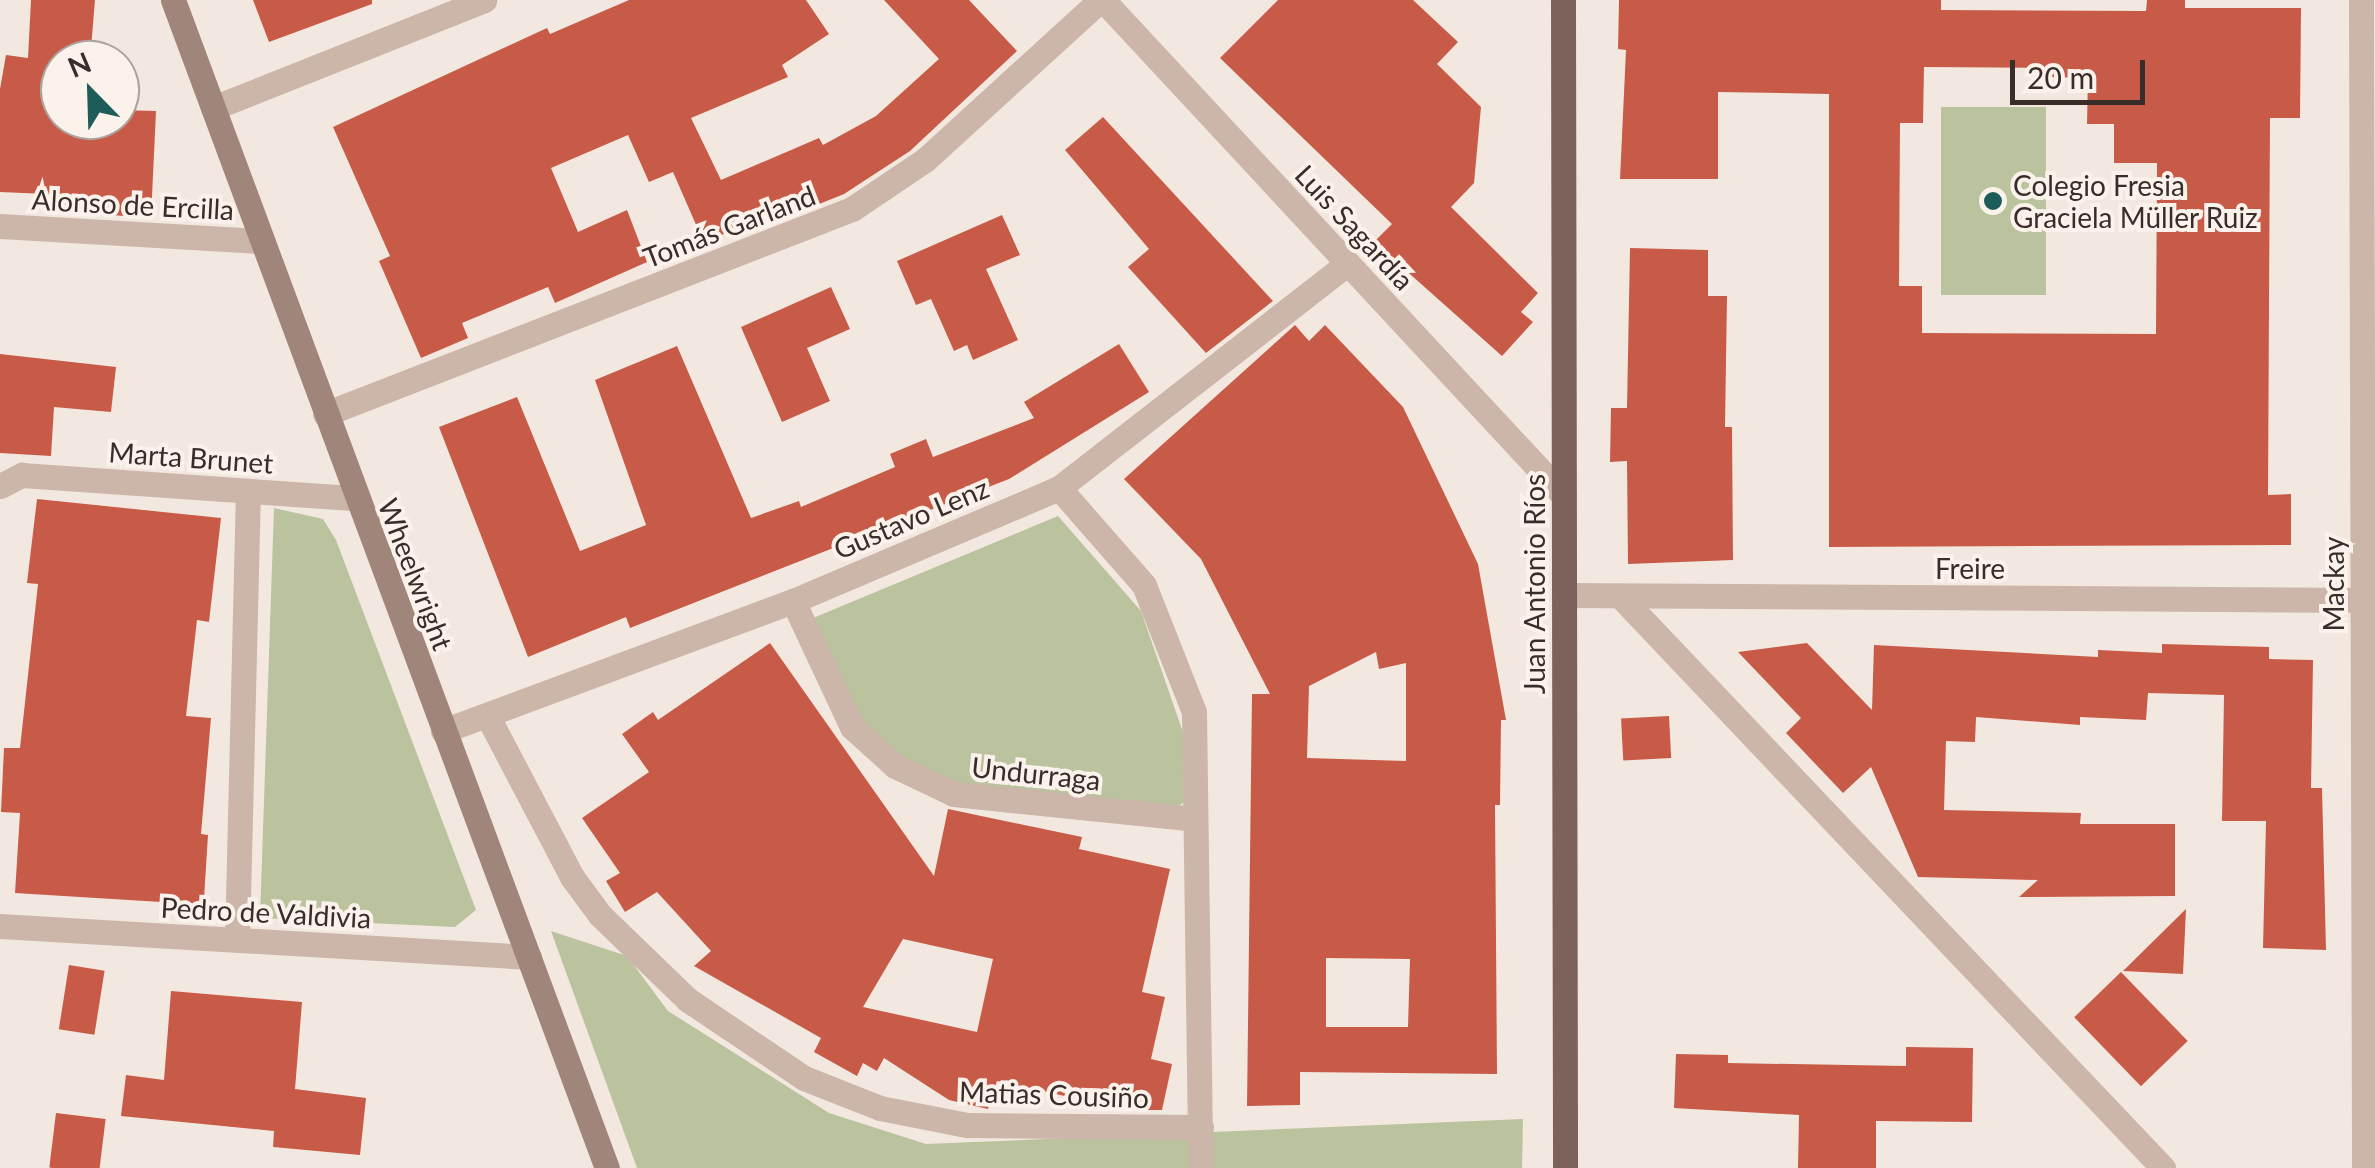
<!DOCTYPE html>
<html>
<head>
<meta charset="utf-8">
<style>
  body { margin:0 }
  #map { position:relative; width:2375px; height:1168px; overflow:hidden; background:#f3e8df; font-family:Lato,sans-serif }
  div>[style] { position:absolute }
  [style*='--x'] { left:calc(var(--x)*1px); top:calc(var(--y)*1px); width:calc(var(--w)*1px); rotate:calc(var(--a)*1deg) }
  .green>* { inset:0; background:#bac39e; transform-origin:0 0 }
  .building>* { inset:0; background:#c85b48; transform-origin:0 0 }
  .minor>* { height:25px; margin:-12.5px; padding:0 12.5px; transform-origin:12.5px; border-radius:12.5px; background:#ccb6aa }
  .secondary>* { height:25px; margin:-12.5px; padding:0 12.5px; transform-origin:12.5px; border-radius:12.5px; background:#a0857b }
  .primary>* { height:25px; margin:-12.5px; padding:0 12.5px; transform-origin:12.5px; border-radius:12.5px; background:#7c625b }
  .dots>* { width:28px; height:28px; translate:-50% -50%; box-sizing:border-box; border:5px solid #fbf2ec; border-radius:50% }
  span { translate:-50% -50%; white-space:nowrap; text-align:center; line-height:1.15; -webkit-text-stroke:8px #fbf2ec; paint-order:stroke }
  .poi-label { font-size:28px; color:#392d2a }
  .left { translate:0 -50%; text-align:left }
  .street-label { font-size:28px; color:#392d2a }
  .north { position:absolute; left:40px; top:40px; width:100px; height:100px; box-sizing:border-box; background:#fbf2ec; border:2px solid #ada39e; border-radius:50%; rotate:337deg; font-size:28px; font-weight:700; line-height:40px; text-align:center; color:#392d2a }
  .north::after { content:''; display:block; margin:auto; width:35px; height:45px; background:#1e5c5a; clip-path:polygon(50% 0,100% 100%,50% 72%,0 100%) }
  .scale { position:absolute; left:2010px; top:60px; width:135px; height:45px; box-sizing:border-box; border:5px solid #392d2a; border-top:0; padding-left:12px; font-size:30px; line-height:35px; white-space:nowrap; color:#392d2a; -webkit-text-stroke:8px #fbf2ec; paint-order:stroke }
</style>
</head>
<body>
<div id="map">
  <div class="green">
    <div style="left:1941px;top:107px;width:105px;height:188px"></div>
    <div style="clip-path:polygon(274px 508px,323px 519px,336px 540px,476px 910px,455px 927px,260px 918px)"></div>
    <div style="clip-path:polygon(1058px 516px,1141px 611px,1187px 744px,1185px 802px,1176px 807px,955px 783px,906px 760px,864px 725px,813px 618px)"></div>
    <div style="clip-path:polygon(551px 931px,627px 956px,668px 1011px,829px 1113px,926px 1144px,1523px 1119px,1522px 1168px,637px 1168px)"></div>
  </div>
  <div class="building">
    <div style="clip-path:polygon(31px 0,95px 0,90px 60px,60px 60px,60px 120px,120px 120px,120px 110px,156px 111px,151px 218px,46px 210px,47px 194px,0 192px,0 89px,6px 55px,28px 58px)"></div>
    <div style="clip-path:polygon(253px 0,372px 0,372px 4px,269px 42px)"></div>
    <div style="clip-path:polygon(629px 0,806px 0,829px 34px,782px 65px,788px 77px,691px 118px,721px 180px,819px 138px,823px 145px,876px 116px,939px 59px,884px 0,969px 0,1017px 51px,910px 151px,844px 194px,787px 217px,782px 208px,704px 243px,673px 172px,649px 182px,628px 135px,551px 168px,578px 232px,627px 210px,647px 262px,555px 303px,548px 287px,462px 323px,468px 338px,421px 358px,379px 261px,390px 256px,333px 127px,547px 28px,550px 34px)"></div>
    <div style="clip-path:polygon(1278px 0,1413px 0,1458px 42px,1437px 64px,1481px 107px,1474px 183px,1451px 207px,1538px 293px,1521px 312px,1533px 322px,1502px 356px,1374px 242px,1392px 224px,1220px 58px)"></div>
    <div style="clip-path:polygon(evenodd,1619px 0,1941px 0,1941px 10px,2146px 11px,2147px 0,2185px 0,2185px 8px,2301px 8px,2300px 118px,2270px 118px,2268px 495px,2291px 494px,2291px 545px,1829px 547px,1829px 94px,1718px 92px,1718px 179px,1620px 179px,1626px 50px,1618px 49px,1619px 0,1924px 67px,2050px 68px,2050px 77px,2088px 78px,2087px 124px,2114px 124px,2114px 163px,2157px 163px,2156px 334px,1922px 333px,1922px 286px,1899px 286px,1900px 123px,1923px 123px,1924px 67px)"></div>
    <div style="clip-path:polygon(1103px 117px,1273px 301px,1206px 353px,1128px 267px,1149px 249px,1065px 150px)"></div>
    <div style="clip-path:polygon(1002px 215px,1020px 255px,986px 269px,1018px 340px,973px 360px,967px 345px,954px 351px,931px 299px,916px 305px,897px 261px)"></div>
    <div style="clip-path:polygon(1630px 248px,1708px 250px,1708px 296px,1727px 296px,1725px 427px,1732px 427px,1733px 560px,1628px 564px,1627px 461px,1610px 462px,1611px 408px,1627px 408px)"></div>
    <div style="clip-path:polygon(831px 287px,850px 329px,807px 348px,830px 401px,782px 422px,741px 327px)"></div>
    <div style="clip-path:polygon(evenodd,1295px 325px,1309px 341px,1325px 325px,1403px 407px,1478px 564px,1506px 720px,1501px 720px,1500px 805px,1495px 805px,1497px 1074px,1300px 1072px,1300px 1105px,1247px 1106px,1252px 694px,1270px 694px,1201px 559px,1124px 479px,1295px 325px,1376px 652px,1379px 669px,1406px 663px,1406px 761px,1307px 758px,1309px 686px,1376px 652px,1295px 325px,1326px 958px,1410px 959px,1408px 1027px,1326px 1027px,1326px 958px)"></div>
    <div style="clip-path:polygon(1119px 344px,1149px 392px,1009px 479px,630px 628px,626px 617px,528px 657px,439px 427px,517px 397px,580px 551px,646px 525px,595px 380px,677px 346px,751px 518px,799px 501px,801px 507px,895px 467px,890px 454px,926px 439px,933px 457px,1034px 418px,1024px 402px)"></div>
    <div style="clip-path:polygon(0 354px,116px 367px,111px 412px,54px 407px,51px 456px,0 453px)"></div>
    <div style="clip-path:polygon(37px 499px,221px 518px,209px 622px,197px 620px,186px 716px,211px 718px,201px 834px,208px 835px,203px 914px,160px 912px,161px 902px,15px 893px,20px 813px,1px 812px,4px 748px,20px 748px,38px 584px,27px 583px)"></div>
    <div style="clip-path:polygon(evenodd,770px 643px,934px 876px,948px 809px,1082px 837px,1079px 849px,1170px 869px,1142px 992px,1165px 997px,1151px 1059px,1172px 1064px,1162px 1110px,1128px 1110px,997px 1081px,988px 1109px,949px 1100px,884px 1058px,877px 1071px,863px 1063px,857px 1076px,814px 1052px,821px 1038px,694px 966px,711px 951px,657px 892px,625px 912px,606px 881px,620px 873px,582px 818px,649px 772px,622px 734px,653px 712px,658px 720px,770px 643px,903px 939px,993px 959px,977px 1032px,863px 1007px,903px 939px)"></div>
    <div style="clip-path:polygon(1807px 643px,1872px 710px,1874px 645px,2098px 657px,2098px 650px,2162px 653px,2162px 644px,2269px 647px,2269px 659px,2313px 660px,2311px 788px,2322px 788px,2326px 950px,2263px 948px,2266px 821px,2222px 821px,2224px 695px,2148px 693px,2146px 720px,2080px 717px,2080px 725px,1976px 717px,1975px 742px,1946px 741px,1944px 810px,2081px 813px,2080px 824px,2175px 824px,2175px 896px,2019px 897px,2038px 880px,1918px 877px,1871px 767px,1843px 793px,1786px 733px,1801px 718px,1738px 652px)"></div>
    <div style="left:1669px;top:716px;width:42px;height:48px;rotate:87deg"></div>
    <div style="clip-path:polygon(2186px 909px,2183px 974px,2123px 971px)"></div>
    <div style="left:69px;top:965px;width:36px;height:65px;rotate:9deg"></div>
    <div style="left:2121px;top:972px;width:96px;height:65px;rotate:46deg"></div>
    <div style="clip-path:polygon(171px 991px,302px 1002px,295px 1089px,366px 1098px,360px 1155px,273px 1147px,274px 1131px,121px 1116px,126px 1075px,164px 1080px)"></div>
    <div style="clip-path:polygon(1906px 1047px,1973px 1048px,1972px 1122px,1876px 1121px,1876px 1168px,1798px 1168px,1799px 1115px,1674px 1108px,1676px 1054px,1728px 1055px,1728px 1063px,1906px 1066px)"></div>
    <div style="left:56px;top:1113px;width:50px;height:55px;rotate:7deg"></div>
  </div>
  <div class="minor">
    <div style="--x:1103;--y:0;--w:677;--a:47.09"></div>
    <div style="--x:2361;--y:0;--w:1168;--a:89.85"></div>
    <div style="--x:213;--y:108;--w:292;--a:-21.7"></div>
    <div style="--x:0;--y:226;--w:262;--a:3.3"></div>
    <div style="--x:325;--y:414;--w:565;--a:-21.26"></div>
    <div style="--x:852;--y:209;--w:88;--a:-33.9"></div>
    <div style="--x:925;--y:160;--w:237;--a:-42.4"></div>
    <div style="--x:0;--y:486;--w:25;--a:-27"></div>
    <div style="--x:22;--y:475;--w:334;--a:4"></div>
    <div style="--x:1059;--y:488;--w:129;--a:48.8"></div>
    <div style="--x:1144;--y:585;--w:136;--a:68.5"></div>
    <div style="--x:1194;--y:712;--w:456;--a:89.2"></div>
    <div style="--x:1564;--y:595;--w:811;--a:0.35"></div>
    <div style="--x:1620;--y:596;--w:789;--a:46.49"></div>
    <div style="--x:793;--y:601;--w:139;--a:64.9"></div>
    <div style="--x:852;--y:727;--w:58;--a:42.2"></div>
    <div style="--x:895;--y:766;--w:65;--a:25.4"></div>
    <div style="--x:954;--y:794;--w:242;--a:5.9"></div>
    <div style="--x:487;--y:715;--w:183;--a:62.3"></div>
    <div style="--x:572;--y:877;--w:47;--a:53.6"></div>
    <div style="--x:600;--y:915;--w:122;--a:44"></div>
    <div style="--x:688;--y:1000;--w:140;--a:33.9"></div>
    <div style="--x:804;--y:1078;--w:82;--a:21.5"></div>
    <div style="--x:880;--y:1108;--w:89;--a:11.1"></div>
    <div style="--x:967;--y:1125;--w:234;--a:0.5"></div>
    <div style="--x:443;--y:731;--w:373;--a:-20.4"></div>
    <div style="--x:793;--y:601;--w:289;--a:-23"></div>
    <div style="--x:1059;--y:488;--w:366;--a:-37.9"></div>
    <div style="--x:0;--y:926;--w:530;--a:3.35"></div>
    <div style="--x:237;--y:940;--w:449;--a:-88.6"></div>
  </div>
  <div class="secondary">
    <div style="--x:173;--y:0;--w:1246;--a:69.62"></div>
  </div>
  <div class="primary">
    <div style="--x:1563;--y:0;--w:1168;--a:89.9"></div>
  </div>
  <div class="dots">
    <div style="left:1993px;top:201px;background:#1e5c5a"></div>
  </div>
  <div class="poi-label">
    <span class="left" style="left:2013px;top:201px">Colegio Fresia<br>Graciela Müller Ruiz</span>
  </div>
  <div class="street-label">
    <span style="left:133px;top:204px;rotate:3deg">Alonso de Ercilla</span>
    <span style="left:729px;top:226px;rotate:-21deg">Tomás Garland</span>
    <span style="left:1355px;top:227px;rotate:47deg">Luis Sagardía</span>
    <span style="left:191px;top:457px;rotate:4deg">Marta Brunet</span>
    <span style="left:911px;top:518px;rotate:-23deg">Gustavo Lenz</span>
    <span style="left:1970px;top:568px">Freire</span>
    <span style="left:416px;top:574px;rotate:69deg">Wheelwright</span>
    <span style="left:1534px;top:584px;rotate:-90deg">Juan Antonio Ríos</span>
    <span style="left:2333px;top:584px;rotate:-90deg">Mackay</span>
    <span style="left:1036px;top:773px;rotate:6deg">Undurraga</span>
    <span style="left:266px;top:912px;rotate:3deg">Pedro de Valdivia</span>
    <span style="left:1054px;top:1094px;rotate:2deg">Matias Cousiño</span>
  </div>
  <div class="north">N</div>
  <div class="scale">20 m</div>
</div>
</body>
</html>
